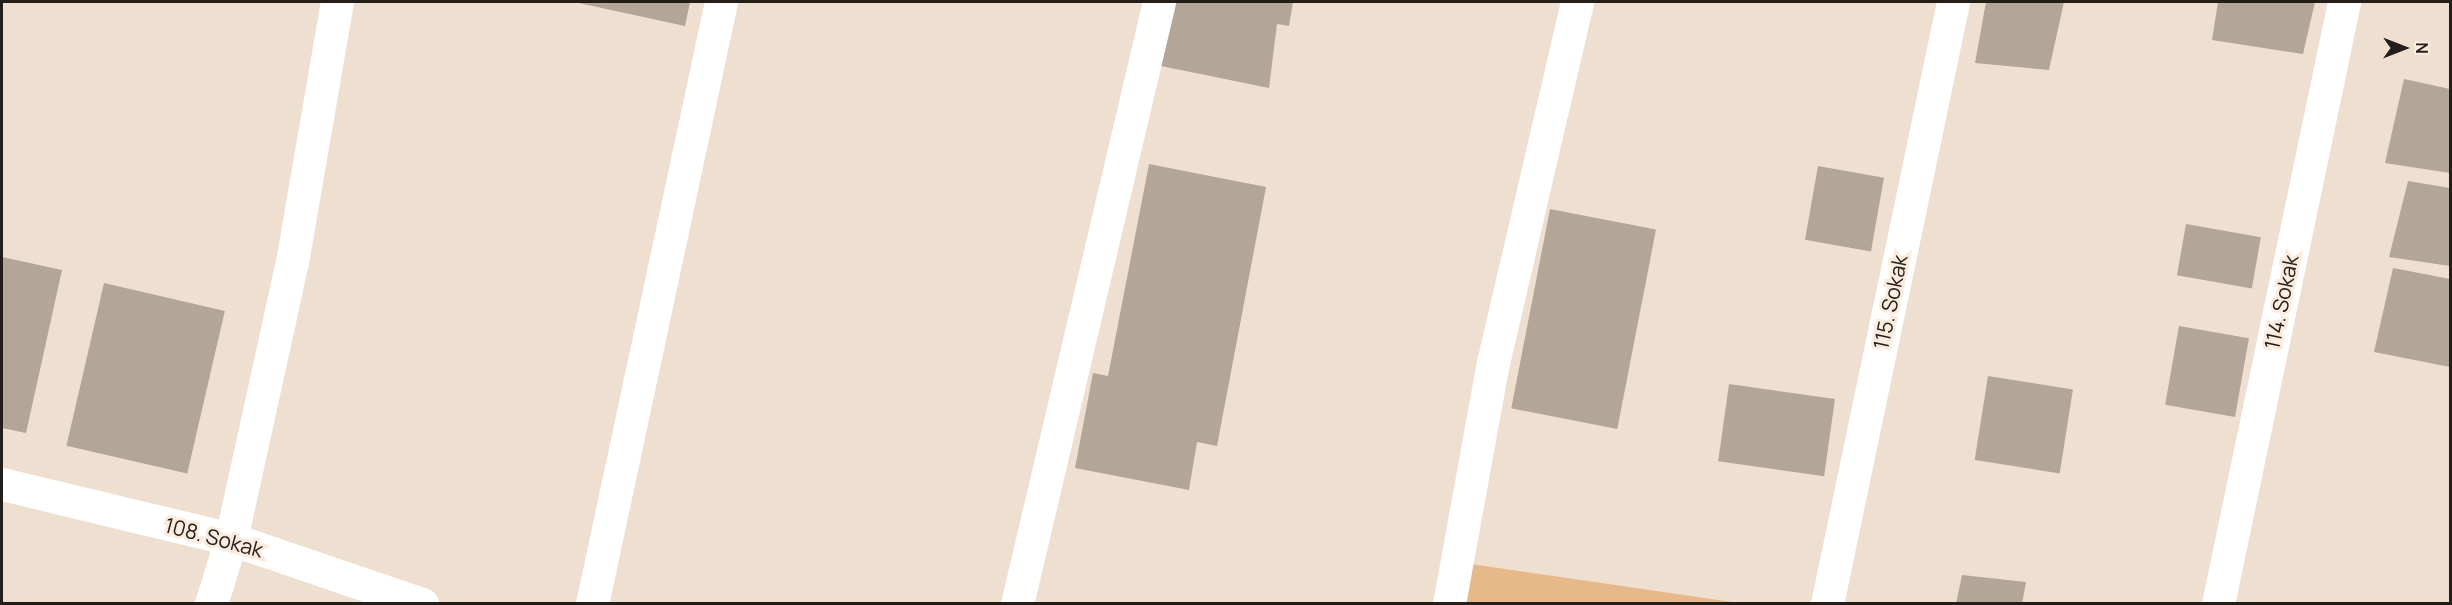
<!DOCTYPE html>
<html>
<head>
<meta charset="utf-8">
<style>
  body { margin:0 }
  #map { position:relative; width:2452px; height:605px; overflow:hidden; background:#eedfd1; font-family:Manrope,sans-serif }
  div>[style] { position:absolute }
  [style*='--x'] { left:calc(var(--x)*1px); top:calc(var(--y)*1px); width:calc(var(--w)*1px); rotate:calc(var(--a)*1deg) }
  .green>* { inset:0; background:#e6b98a }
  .building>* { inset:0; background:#b3a598; transform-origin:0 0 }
  .street>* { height:33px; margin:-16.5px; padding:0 16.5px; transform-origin:16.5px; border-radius:16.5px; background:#fff }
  span { translate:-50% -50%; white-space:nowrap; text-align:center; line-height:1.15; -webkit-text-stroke:6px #fbecde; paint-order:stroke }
  .street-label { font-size:21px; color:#231e19 }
  .frame { position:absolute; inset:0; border:3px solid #231e19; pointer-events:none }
  .north { position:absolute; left:2374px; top:18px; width:60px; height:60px; -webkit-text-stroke:4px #fbecde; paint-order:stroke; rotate:90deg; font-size:16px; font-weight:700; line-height:24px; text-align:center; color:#231e19 }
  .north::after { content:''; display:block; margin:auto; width:21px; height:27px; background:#231e19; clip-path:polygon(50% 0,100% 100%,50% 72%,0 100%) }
</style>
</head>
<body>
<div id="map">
  <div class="green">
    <div style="clip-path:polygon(1470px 564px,1739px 603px,1465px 604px)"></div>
  </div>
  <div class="building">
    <div style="clip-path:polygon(574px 2px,690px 2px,685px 26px)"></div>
    <div style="clip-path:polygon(1175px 2px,1293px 2px,1289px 26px,1277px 24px,1269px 88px,1161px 66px)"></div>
    <div style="clip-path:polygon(1986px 2px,2064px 2px,2049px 70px,1975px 63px)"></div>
    <div style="clip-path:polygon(2218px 2px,2315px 2px,2303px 54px,2212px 40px)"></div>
    <div style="clip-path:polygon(2404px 79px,2450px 89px,2450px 173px,2385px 163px)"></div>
    <div style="clip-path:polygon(1149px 164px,1266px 187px,1217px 446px,1197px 442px,1189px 490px,1075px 468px,1093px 373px,1108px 376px)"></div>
    <div style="left:1818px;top:166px;width:67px;height:75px;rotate:10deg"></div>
    <div style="clip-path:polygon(2408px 181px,2450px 188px,2450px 266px,2389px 257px)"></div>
    <div style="left:1550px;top:209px;width:108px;height:203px;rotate:11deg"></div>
    <div style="left:2186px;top:224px;width:76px;height:52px;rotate:10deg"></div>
    <div style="clip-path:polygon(2px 257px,62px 270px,26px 433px,2px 428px)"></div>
    <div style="clip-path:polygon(2393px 268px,2450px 279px,2450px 367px,2374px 352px)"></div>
    <div style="left:104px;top:283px;width:124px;height:167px;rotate:13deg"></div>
    <div style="left:2179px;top:326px;width:71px;height:80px;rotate:10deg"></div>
    <div style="left:1988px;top:376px;width:86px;height:85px;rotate:9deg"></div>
    <div style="left:1729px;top:384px;width:107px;height:78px;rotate:8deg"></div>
    <div style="clip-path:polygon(1962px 575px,2026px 582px,2022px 604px,1956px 604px)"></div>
  </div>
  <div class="street">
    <div style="--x:2;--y:484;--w:236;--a:13.5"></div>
    <div style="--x:231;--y:539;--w:202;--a:18.8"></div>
    <div style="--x:211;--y:604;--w:68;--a:-72.9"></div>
    <div style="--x:231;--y:539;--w:284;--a:-77.6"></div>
    <div style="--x:292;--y:262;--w:264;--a:-80.2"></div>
    <div style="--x:592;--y:604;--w:616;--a:-77.91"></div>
    <div style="--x:1017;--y:604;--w:619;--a:-76.73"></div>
    <div style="--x:1449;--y:604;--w:245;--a:-79.7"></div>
    <div style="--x:1493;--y:363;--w:371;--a:-76.9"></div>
    <div style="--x:1827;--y:604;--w:615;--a:-78.18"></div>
    <div style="--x:2218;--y:604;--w:615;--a:-78.18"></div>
  </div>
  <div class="street-label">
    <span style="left:1890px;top:302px;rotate:-78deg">115. Sokak</span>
    <span style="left:2281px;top:302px;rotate:-78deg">114. Sokak</span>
    <span style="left:214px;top:537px;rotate:15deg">108. Sokak</span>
  </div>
  <div class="frame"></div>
  <div class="north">N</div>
</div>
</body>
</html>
